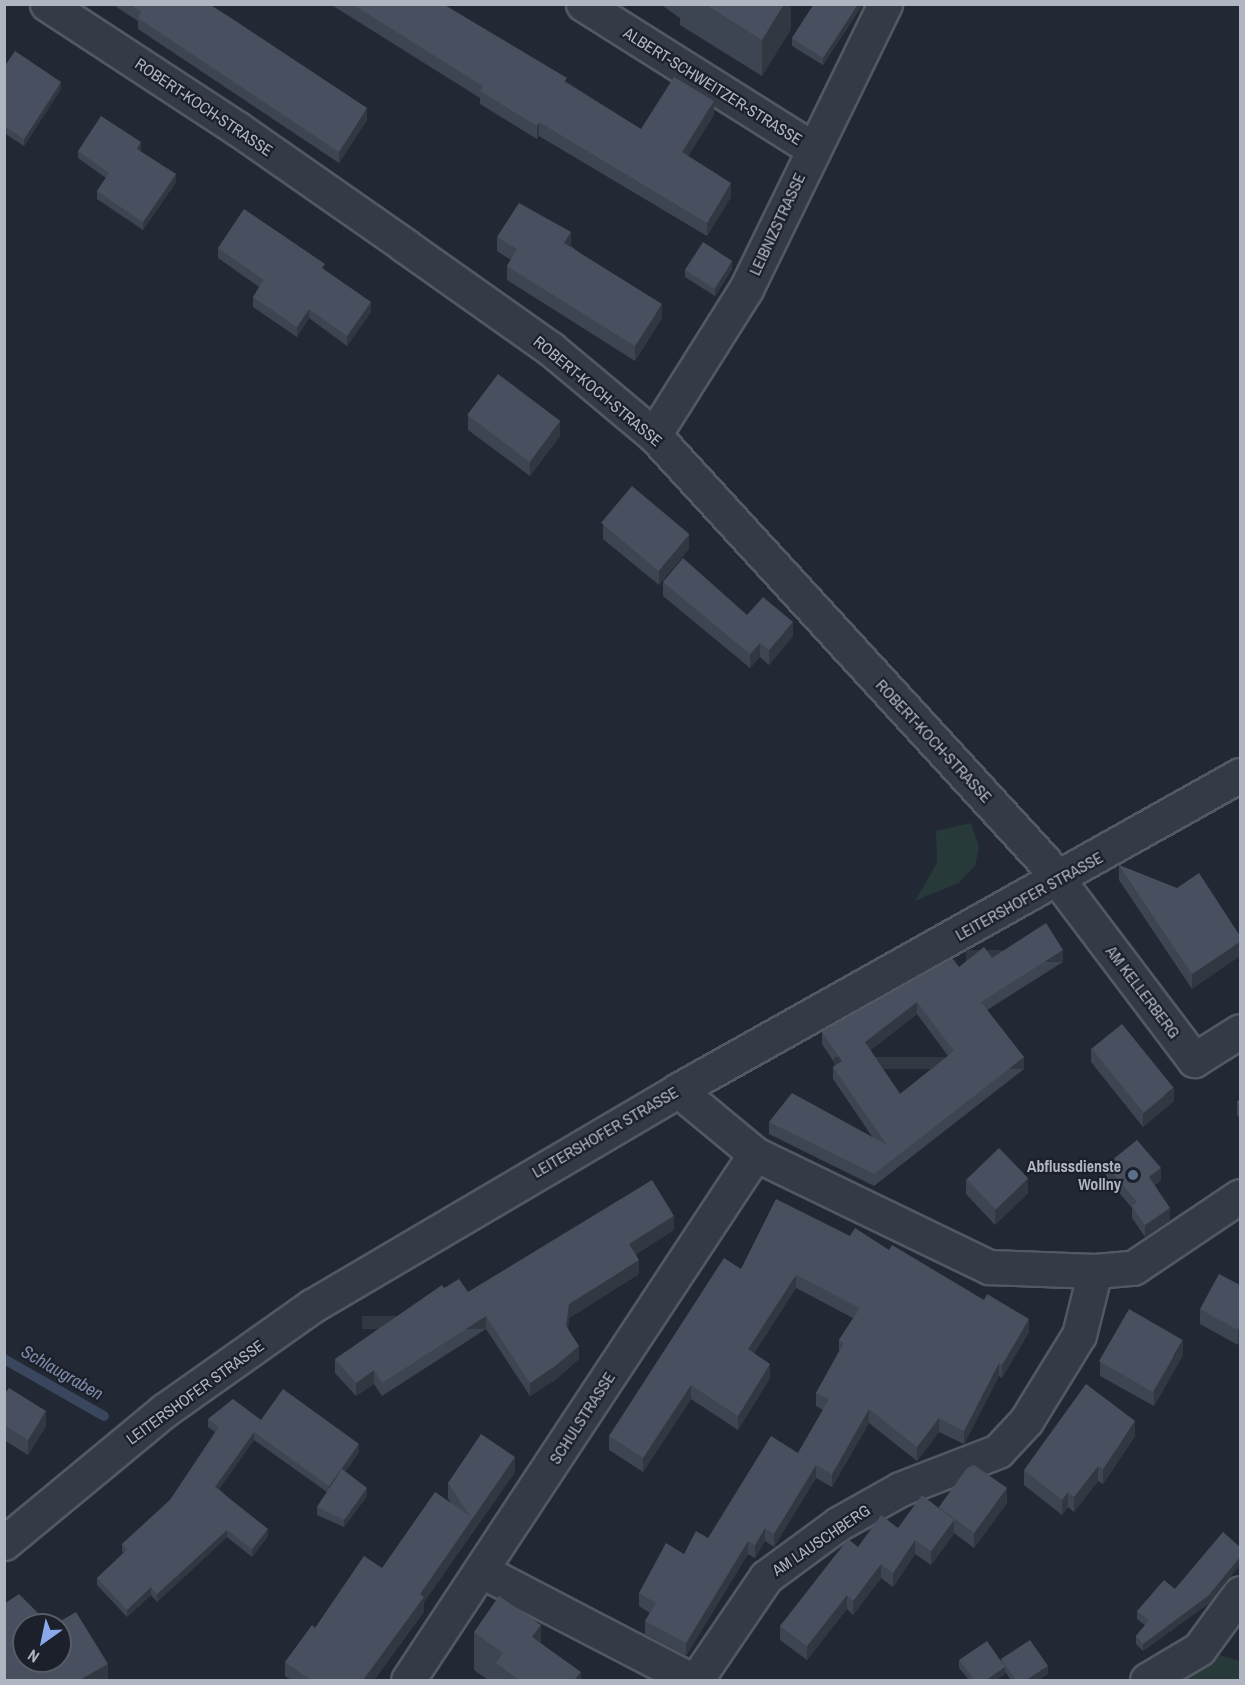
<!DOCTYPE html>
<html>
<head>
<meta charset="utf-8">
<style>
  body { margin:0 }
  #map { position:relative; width:1245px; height:1685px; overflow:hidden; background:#222935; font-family:"Archivo Narrow",sans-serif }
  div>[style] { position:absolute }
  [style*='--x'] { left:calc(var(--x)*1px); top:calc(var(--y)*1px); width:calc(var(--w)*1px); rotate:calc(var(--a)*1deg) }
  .green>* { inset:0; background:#28393a }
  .stream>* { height:10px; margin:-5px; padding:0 5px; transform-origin:5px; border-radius:5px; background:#39465d }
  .roads { filter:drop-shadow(2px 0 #535863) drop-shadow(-2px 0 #535863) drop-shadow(0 2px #535863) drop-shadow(0 -2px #535863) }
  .minor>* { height:33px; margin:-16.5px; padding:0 16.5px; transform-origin:16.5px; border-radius:16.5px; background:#353b46 }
  .wall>* { inset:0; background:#3e4552 }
  .shaded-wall>* { inset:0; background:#323842; transform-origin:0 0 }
  .building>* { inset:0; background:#48505f; transform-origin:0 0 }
  .dots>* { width:16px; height:16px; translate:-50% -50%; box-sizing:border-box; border:3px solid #1b202a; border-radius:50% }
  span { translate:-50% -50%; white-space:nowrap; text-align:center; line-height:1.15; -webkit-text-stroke:4.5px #1b202a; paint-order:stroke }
  .street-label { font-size:16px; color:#b0b5c2 }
  .poi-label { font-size:16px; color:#b0b5c2; font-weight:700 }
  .right { translate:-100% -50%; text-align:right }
  .water-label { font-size:18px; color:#7b8ba8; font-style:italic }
  .frame { position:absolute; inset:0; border:6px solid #b0b5c2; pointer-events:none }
  .north { position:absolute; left:12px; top:1613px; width:60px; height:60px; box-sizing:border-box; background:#1b202a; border:2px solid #575c67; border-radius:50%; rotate:213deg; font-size:16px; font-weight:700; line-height:24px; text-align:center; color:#b0b5c2 }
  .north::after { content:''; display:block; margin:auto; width:21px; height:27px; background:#8aa9ed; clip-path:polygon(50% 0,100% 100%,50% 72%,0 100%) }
</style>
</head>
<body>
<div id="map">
  <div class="green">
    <div style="clip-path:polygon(971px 823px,979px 847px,975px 866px,958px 883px,915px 901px,937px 863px,936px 831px)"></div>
    <div style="clip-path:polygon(1199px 1649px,1240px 1661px,1240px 1680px,1147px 1680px)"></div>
  </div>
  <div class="stream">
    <div style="--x:4;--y:1359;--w:115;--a:29.7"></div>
  </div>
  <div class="roads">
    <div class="minor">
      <div style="--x:47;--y:4;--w:228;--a:33.2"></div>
      <div style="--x:238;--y:129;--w:203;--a:34.9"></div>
      <div style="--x:404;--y:245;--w:180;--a:35.3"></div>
      <div style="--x:551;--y:349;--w:134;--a:39.9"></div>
      <div style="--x:654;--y:435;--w:576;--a:47.53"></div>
      <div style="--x:1043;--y:860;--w:251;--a:52.9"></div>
      <div style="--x:1194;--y:1060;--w:54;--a:-32.2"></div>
      <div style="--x:583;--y:4;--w:271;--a:32.2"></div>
      <div style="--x:654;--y:435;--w:173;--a:-57.8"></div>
      <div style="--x:746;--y:289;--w:317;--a:-64"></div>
      <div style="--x:678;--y:1090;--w:100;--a:39.7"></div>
      <div style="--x:755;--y:1154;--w:260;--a:25.8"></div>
      <div style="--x:989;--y:1267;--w:106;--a:2.2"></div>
      <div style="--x:1095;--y:1271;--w:38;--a:-5"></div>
      <div style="--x:1133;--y:1268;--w:129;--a:-33.9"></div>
      <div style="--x:4;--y:1543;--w:209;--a:-39.6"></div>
      <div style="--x:165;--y:1410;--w:180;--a:-35.3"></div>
      <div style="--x:312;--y:1306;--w:425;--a:-30.5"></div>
      <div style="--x:678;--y:1090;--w:644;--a:-29.27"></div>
      <div style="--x:482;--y:1571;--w:236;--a:27.5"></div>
      <div style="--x:408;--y:1680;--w:630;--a:-56.59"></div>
      <div style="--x:696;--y:1680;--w:125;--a:-55.8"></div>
      <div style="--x:766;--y:1577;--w:89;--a:-36.4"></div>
      <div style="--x:838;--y:1524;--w:71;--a:-29.4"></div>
      <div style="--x:900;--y:1489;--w:105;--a:-21.2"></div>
      <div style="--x:998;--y:1451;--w:41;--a:-47"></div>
      <div style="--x:1026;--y:1421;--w:101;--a:-58.4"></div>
      <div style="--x:1079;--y:1335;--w:66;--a:-76"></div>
      <div style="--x:1147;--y:1680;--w:61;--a:-30.8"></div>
      <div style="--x:1199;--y:1649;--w:69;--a:-53.8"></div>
    </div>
  </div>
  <div class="wall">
    <div style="clip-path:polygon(112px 4px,209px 4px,367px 120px,339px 163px,138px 29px,138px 21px)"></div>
    <div style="clip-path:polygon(330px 4px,443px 4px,641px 129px,714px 115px,688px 156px,731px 197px,707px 236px,539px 136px,537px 139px,480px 104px,480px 98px)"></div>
    <div style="clip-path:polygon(660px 4px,791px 4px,791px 29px,762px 76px,680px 25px,680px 18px)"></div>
    <div style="clip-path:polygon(814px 4px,863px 4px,823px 65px,792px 46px,792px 38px)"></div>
    <div style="clip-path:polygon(4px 67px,61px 89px,24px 146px,4px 133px)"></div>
    <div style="clip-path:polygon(141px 150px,140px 151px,176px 182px,143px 230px,97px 199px,97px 191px,106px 178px,78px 158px,78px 151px)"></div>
    <div style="clip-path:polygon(497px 237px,571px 246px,662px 318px,635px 361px,507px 280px,507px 266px,511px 260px,497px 251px)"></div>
    <div style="clip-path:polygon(218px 248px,325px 271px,371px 312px,347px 346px,309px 318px,297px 337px,253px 307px,253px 297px,259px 287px,218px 258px)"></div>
    <div style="clip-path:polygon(732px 269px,715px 296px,685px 277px,685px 270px)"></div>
    <div style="clip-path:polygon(468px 415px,560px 436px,530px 476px,468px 430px)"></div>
    <div style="clip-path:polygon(603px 524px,689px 549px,659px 585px,603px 539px)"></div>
    <div style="clip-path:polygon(663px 582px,747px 615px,793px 636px,769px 665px,760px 657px,750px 668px,663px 596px)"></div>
    <div style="clip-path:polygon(1119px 865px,1240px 936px,1192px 989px,1119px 880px)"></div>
    <div style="clip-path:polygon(evenodd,992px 958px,1063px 962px,987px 1010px,1024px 1069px,874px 1186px,769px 1134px,769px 1122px,873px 1138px,833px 1079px,833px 1067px,836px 1065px,822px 1044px,822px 1032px,959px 967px,992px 958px,917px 1014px,948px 1056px,900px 1094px,870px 1050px,917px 1014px)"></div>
    <div style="clip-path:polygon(1091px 1048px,1174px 1101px,1143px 1127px,1091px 1062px)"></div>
    <div style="clip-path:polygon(1240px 1099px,1240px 1119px,1237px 1115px,1237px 1102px)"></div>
    <div style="clip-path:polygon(1106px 1165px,1161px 1180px,1155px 1185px,1170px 1220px,1145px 1237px,1132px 1218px,1132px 1208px,1106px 1177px)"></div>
    <div style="clip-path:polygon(966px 1179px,1028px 1193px,995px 1225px,966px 1194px)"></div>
    <div style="clip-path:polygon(674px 1230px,636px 1254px,639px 1274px,569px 1318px,568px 1328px,579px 1359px,555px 1380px,530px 1396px,486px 1329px,382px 1396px,374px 1384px,356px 1396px,335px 1373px,335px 1359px,444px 1288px,468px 1292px)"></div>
    <div style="clip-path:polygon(850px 1236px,889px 1250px,1029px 1332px,1002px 1378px,999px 1376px,964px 1444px,939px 1432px,917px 1461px,869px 1423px,832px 1487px,816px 1478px,774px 1547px,765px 1541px,755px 1558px,748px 1554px,686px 1656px,645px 1634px,645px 1621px,650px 1613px,639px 1606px,639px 1593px,684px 1554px,708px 1538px,798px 1453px,823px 1410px,816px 1406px,816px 1393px,839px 1351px,839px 1340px,853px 1318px,796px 1288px,754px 1353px,770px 1378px,738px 1430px,691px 1399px,643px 1472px,609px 1450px,609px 1436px,741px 1269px)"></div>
    <div style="clip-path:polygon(1240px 1285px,1238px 1345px,1200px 1324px,1200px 1309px)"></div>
    <div style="clip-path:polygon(1183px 1355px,1154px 1406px,1100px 1376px,1100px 1361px)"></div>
    <div style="clip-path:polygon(4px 1394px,46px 1426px,28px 1455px,4px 1440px)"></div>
    <div style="clip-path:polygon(208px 1419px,261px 1420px,359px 1452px,345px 1472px,367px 1496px,344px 1527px,317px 1515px,317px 1507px,327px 1492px,254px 1440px,219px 1489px,268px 1536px,252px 1557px,227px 1537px,157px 1602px,151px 1595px,127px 1617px,97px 1585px,97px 1578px,123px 1553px,122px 1551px,122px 1544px,170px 1500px,215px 1432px,208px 1427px)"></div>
    <div style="clip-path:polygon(1135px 1436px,1103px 1484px,1098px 1481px,1074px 1512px,1068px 1507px,1062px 1515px,1024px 1485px,1024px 1470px)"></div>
    <div style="clip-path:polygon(515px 1472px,424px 1602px,424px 1612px,374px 1680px,291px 1680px,285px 1676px,285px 1662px,315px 1628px,382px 1568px,451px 1503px,448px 1498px,448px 1483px)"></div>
    <div style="clip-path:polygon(1007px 1503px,974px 1548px,954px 1533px,931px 1565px,915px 1554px,893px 1587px,881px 1578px,853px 1615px,847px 1609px,807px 1660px,780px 1640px,780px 1626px,858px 1547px,939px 1509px,939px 1507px)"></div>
    <div style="clip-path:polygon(1240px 1547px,1240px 1565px,1208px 1604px,1143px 1651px,1136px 1644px,1136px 1636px,1145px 1625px,1137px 1619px,1137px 1611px,1175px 1589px)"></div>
    <div style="clip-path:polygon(474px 1632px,541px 1643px,581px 1680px,488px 1680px,474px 1670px)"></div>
    <div style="clip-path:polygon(1001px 1659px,1048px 1674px,1038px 1680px,1011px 1680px,1005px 1672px,1005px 1674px,996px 1680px,969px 1680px,959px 1668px,959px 1660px,1001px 1662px)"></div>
  </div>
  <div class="shaded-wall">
    <div style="clip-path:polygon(784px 4px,791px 4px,791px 29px,762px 76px,762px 40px)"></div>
    <div style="clip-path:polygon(858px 4px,863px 4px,823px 65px,823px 58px)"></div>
    <div style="clip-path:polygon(61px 82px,61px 89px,24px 146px,24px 139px)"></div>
    <div style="clip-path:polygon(714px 101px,714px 115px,682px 166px,682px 152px)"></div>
    <div style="clip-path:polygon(367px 108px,367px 120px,339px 163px,339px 152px)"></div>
    <div style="clip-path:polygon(539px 122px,539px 136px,537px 139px,537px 126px)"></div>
    <div style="clip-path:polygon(141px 142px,141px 150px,137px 156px,137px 149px)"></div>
    <div style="clip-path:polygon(176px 174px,176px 182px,143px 230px,143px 222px)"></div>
    <div style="clip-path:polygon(731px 183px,731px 197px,707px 236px,707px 223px)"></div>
    <div style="clip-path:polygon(571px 232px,571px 246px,564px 258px,564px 243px)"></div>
    <div style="clip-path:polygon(732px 261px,732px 269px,715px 296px,715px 288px)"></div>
    <div style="clip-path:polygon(371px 302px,371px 312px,347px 346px,347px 336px)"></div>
    <div style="clip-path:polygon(662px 304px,662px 318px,635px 361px,635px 346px)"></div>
    <div style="clip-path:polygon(309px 309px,309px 318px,297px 337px,297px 327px)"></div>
    <div style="clip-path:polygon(560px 421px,560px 436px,530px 476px,530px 462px)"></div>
    <div style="clip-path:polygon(689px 534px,689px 549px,659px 585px,659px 570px)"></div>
    <div style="clip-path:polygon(793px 622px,793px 636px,769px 665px,769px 650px)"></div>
    <div style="clip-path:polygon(760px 643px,760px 657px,750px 668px,750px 654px)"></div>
    <div style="clip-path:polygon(1240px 942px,1240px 956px,1192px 989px,1192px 974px)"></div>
    <div style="left:1063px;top:950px;width:12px;height:97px;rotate:90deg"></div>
    <div style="clip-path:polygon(917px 1002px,917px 1014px,865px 1055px,865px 1042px)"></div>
    <div style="left:1024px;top:1057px;width:12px;height:190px;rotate:90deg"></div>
    <div style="clip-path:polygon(1174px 1088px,1174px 1101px,1143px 1127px,1143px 1114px)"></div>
    <div style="clip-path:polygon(1161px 1168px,1161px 1180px,1149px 1189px,1149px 1177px)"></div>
    <div style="clip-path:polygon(1028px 1178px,1028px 1193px,995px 1225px,995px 1210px)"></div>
    <div style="clip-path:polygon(1170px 1208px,1170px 1220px,1145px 1237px,1145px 1225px)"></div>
    <div style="clip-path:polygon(674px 1216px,674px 1230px,629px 1258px,629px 1244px)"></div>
    <div style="clip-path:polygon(639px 1260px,639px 1274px,569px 1318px,566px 1340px,566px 1326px,569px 1304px)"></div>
    <div style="clip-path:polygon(796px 1275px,796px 1288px,748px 1363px,748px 1349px)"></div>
    <div style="left:486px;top:1316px;width:13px;height:124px;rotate:90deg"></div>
    <div style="clip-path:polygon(1029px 1319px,1029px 1332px,1002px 1378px,1002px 1365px)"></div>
    <div style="clip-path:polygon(1240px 1324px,1240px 1339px,1238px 1345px,1238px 1330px)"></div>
    <div style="clip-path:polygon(1183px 1340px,1183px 1355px,1154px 1406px,1154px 1391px)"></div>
    <div style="clip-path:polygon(579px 1346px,579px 1359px,555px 1380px,530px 1396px,530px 1383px)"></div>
    <div style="clip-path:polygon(999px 1363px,999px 1376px,964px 1444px,964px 1431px)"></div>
    <div style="clip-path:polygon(770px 1364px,770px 1378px,738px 1430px,738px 1416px)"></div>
    <div style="clip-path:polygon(374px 1370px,374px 1384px,356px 1396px,356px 1383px)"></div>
    <div style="clip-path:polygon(691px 1385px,691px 1399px,643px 1472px,643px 1458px)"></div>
    <div style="clip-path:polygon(869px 1409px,869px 1423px,832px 1487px,832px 1474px)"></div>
    <div style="clip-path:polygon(46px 1411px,46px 1426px,28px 1455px,28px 1440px)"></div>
    <div style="clip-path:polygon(939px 1418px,939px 1432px,917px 1461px,917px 1447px)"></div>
    <div style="clip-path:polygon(1135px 1421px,1135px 1436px,1103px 1484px,1103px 1469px)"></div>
    <div style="clip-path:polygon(254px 1432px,254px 1440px,215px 1494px,215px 1487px)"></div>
    <div style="clip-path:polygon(359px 1444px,359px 1452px,329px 1494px,329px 1486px)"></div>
    <div style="clip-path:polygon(515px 1457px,515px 1472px,424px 1602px,424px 1612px,374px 1680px,363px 1680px,420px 1594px)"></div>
    <div style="clip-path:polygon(816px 1465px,816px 1478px,774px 1547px,774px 1534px)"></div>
    <div style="clip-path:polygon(1098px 1466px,1098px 1481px,1074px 1512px,1074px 1497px)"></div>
    <div style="clip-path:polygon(367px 1488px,367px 1496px,344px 1527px,344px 1520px)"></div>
    <div style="clip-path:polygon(1007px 1488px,1007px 1503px,974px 1548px,974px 1533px)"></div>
    <div style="clip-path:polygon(1068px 1492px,1068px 1507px,1062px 1515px,1062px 1500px)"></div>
    <div style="clip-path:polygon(954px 1520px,954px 1534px,931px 1565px,931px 1551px)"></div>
    <div style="clip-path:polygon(765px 1528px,765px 1541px,755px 1558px,755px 1545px)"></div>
    <div style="clip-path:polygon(268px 1529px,268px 1536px,252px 1557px,252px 1549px)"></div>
    <div style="clip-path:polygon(227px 1530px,227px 1537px,157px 1602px,157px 1594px)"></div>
    <div style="clip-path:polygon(915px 1540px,915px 1554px,893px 1587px,893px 1573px)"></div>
    <div style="clip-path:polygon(748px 1541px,748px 1554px,686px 1656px,686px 1643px)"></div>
    <div style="clip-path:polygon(1240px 1557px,1240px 1565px,1208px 1604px,1143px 1651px,1143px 1644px)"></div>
    <div style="clip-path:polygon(881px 1564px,881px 1578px,853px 1615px,853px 1601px)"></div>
    <div style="clip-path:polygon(151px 1587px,151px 1595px,127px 1617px,127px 1610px)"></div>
    <div style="clip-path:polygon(847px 1595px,847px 1609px,807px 1660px,807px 1646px)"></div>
    <div style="clip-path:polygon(541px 1625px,541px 1663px,532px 1637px)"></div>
    <div style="clip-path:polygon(108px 1664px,108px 1680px,80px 1680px)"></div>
    <div style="clip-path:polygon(1048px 1666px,1048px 1674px,1038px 1680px,1026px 1680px)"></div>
    <div style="clip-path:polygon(1005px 1667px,1005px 1674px,996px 1680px,986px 1680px)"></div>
    <div style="clip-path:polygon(581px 1672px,581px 1680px,574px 1680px)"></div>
  </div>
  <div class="building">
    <div style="clip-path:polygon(130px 4px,209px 4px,231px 18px,367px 108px,339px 152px,138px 18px,141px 12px)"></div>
    <div style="clip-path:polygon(352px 4px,443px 4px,567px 78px,564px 82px,641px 129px,674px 77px,714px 101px,682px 152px,731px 183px,707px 223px,539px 122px,537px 126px,480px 91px,483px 86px)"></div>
    <div style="clip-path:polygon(705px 4px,784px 4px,762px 40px)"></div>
    <div style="clip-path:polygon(814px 4px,858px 4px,823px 58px,792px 38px)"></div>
    <div style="clip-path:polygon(15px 51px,61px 82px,24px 139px,4px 126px,4px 67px)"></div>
    <div style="clip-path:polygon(101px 116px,141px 142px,137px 149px,176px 174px,143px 222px,97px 191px,109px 173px,78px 151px)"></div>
    <div style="clip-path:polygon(519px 203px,571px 232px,564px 243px,662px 304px,635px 346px,507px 266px,517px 249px,497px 237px)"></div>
    <div style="clip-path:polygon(244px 209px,325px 264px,322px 268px,371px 302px,347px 336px,309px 309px,297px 327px,253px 297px,264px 280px,218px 248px)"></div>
    <div style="left:703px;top:242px;width:35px;height:33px;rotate:33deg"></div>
    <div style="left:498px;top:374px;width:78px;height:51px;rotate:37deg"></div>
    <div style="left:632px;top:486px;width:75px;height:48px;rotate:40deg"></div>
    <div style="clip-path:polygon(683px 558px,747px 615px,763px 597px,793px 622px,769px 650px,760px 643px,750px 654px,663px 582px)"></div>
    <div style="clip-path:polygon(1119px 865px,1177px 888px,1199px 873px,1240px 936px,1240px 942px,1192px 974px)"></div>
    <div style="clip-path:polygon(evenodd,1046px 923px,1063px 950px,981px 1002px,1024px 1057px,874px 1174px,769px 1122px,792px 1093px,887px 1145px,833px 1067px,842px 1061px,822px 1032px,933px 969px,953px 959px,959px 967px,984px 947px,992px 958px,1046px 923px,917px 1002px,954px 1051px,900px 1094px,865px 1042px,917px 1002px)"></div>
    <div style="left:1122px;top:1024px;width:82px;height:39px;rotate:51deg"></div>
    <div style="clip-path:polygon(1240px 1099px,1240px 1106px,1237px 1102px)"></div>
    <div style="clip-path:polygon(1137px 1140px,1161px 1168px,1149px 1177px,1170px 1208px,1145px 1225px,1132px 1206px,1137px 1202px,1106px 1165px)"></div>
    <div style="left:999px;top:1148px;width:42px;height:45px;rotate:46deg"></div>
    <div style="clip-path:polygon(652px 1180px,674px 1216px,629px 1244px,639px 1260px,569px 1304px,566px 1326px,579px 1346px,555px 1366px,530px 1383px,486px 1316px,382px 1383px,374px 1370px,356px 1383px,335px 1359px,442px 1285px,444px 1288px,459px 1279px,468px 1292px)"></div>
    <div style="clip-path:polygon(776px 1199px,850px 1236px,855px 1228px,889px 1250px,892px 1245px,984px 1300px,987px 1294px,1029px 1319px,1002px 1365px,999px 1363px,964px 1431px,939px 1418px,917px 1447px,869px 1409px,832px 1474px,816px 1465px,774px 1534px,765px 1528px,755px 1545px,748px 1541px,686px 1643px,645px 1621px,656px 1603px,639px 1593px,666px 1543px,684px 1554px,696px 1531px,708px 1538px,771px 1436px,798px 1453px,829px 1399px,816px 1393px,844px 1343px,839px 1340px,860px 1308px,796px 1275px,748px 1349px,770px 1364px,738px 1416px,691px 1385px,643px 1458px,609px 1436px,724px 1258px,741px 1269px)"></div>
    <div style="clip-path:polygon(1219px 1274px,1240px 1285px,1240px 1324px,1238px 1330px,1200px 1309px)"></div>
    <div style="left:1129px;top:1309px;width:62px;height:60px;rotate:30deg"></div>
    <div style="clip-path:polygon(1086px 1384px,1135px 1421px,1103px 1469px,1098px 1466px,1074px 1497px,1068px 1492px,1062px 1500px,1024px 1470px)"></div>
    <div style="clip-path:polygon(9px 1388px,46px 1411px,28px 1440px,4px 1425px,4px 1394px)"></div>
    <div style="clip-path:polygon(283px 1389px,359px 1444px,329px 1486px,254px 1432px,215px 1487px,268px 1529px,252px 1549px,227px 1530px,157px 1594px,151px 1587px,127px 1610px,97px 1578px,127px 1550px,122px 1544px,170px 1500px,219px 1427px,208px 1419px,233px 1399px,261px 1420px)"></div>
    <div style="clip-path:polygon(481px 1434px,515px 1457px,420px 1594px,424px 1597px,363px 1680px,311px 1680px,285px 1662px,312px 1625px,315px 1628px,364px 1556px,382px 1568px,435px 1492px,470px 1516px,448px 1483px)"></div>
    <div style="clip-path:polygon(974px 1465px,1007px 1488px,974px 1533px,939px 1507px,967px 1468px)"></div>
    <div style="clip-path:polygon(342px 1469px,367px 1488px,344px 1520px,317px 1507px)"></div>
    <div style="clip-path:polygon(922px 1495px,954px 1520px,931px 1551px,915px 1540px,893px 1573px,881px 1564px,853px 1601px,847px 1595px,807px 1646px,780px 1626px,848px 1539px,858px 1547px,881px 1515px,898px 1528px)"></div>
    <div style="clip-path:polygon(1223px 1532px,1240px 1547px,1240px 1557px,1208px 1596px,1143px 1644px,1136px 1636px,1149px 1620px,1137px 1611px,1164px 1580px,1175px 1589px)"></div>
    <div style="clip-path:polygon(19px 1594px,50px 1625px,24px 1625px,24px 1661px,60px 1661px,60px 1625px,54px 1625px,76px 1612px,108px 1664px,80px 1680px,4px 1680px,4px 1604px)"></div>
    <div style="clip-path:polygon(499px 1596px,541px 1625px,532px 1637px,581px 1672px,574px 1680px,519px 1680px,496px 1663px,503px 1653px,474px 1632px)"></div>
    <div style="clip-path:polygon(1030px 1640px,1048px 1666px,1026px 1680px,1016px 1680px,1001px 1659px)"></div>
    <div style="clip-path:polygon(987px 1641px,1005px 1667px,986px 1680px,974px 1680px,959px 1660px)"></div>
  </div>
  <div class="dots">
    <div style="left:1133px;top:1175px;background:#5c6f8a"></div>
  </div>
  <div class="street-label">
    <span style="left:713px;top:86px;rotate:32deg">ALBERT-SCHWEITZER-STRASSE</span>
    <span style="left:204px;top:107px;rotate:34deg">ROBERT-KOCH-STRASSE</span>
    <span style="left:777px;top:224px;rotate:-65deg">LEIBNIZSTRASSE</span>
    <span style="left:598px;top:391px;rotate:40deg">ROBERT-KOCH-STRASSE</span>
    <span style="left:934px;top:741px;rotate:47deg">ROBERT-KOCH-STRASSE</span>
    <span style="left:1029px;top:896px;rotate:-29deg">LEITERSHOFER STRASSE</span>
    <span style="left:1143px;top:992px;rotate:53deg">AM KELLERBERG</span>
    <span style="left:605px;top:1132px;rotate:-30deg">LEITERSHOFER STRASSE</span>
    <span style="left:195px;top:1392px;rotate:-36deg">LEITERSHOFER STRASSE</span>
    <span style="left:582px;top:1418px;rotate:-57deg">SCHULSTRASSE</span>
    <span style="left:821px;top:1540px;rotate:-34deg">AM LAUSCHBERG</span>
  </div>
  <div class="poi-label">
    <span class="right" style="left:1121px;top:1175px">Abflussdienste<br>Wollny</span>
  </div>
  <div class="water-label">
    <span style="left:62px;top:1373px;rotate:30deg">Schlaugraben</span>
  </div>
  <div class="frame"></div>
  <div class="north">N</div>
</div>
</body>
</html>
